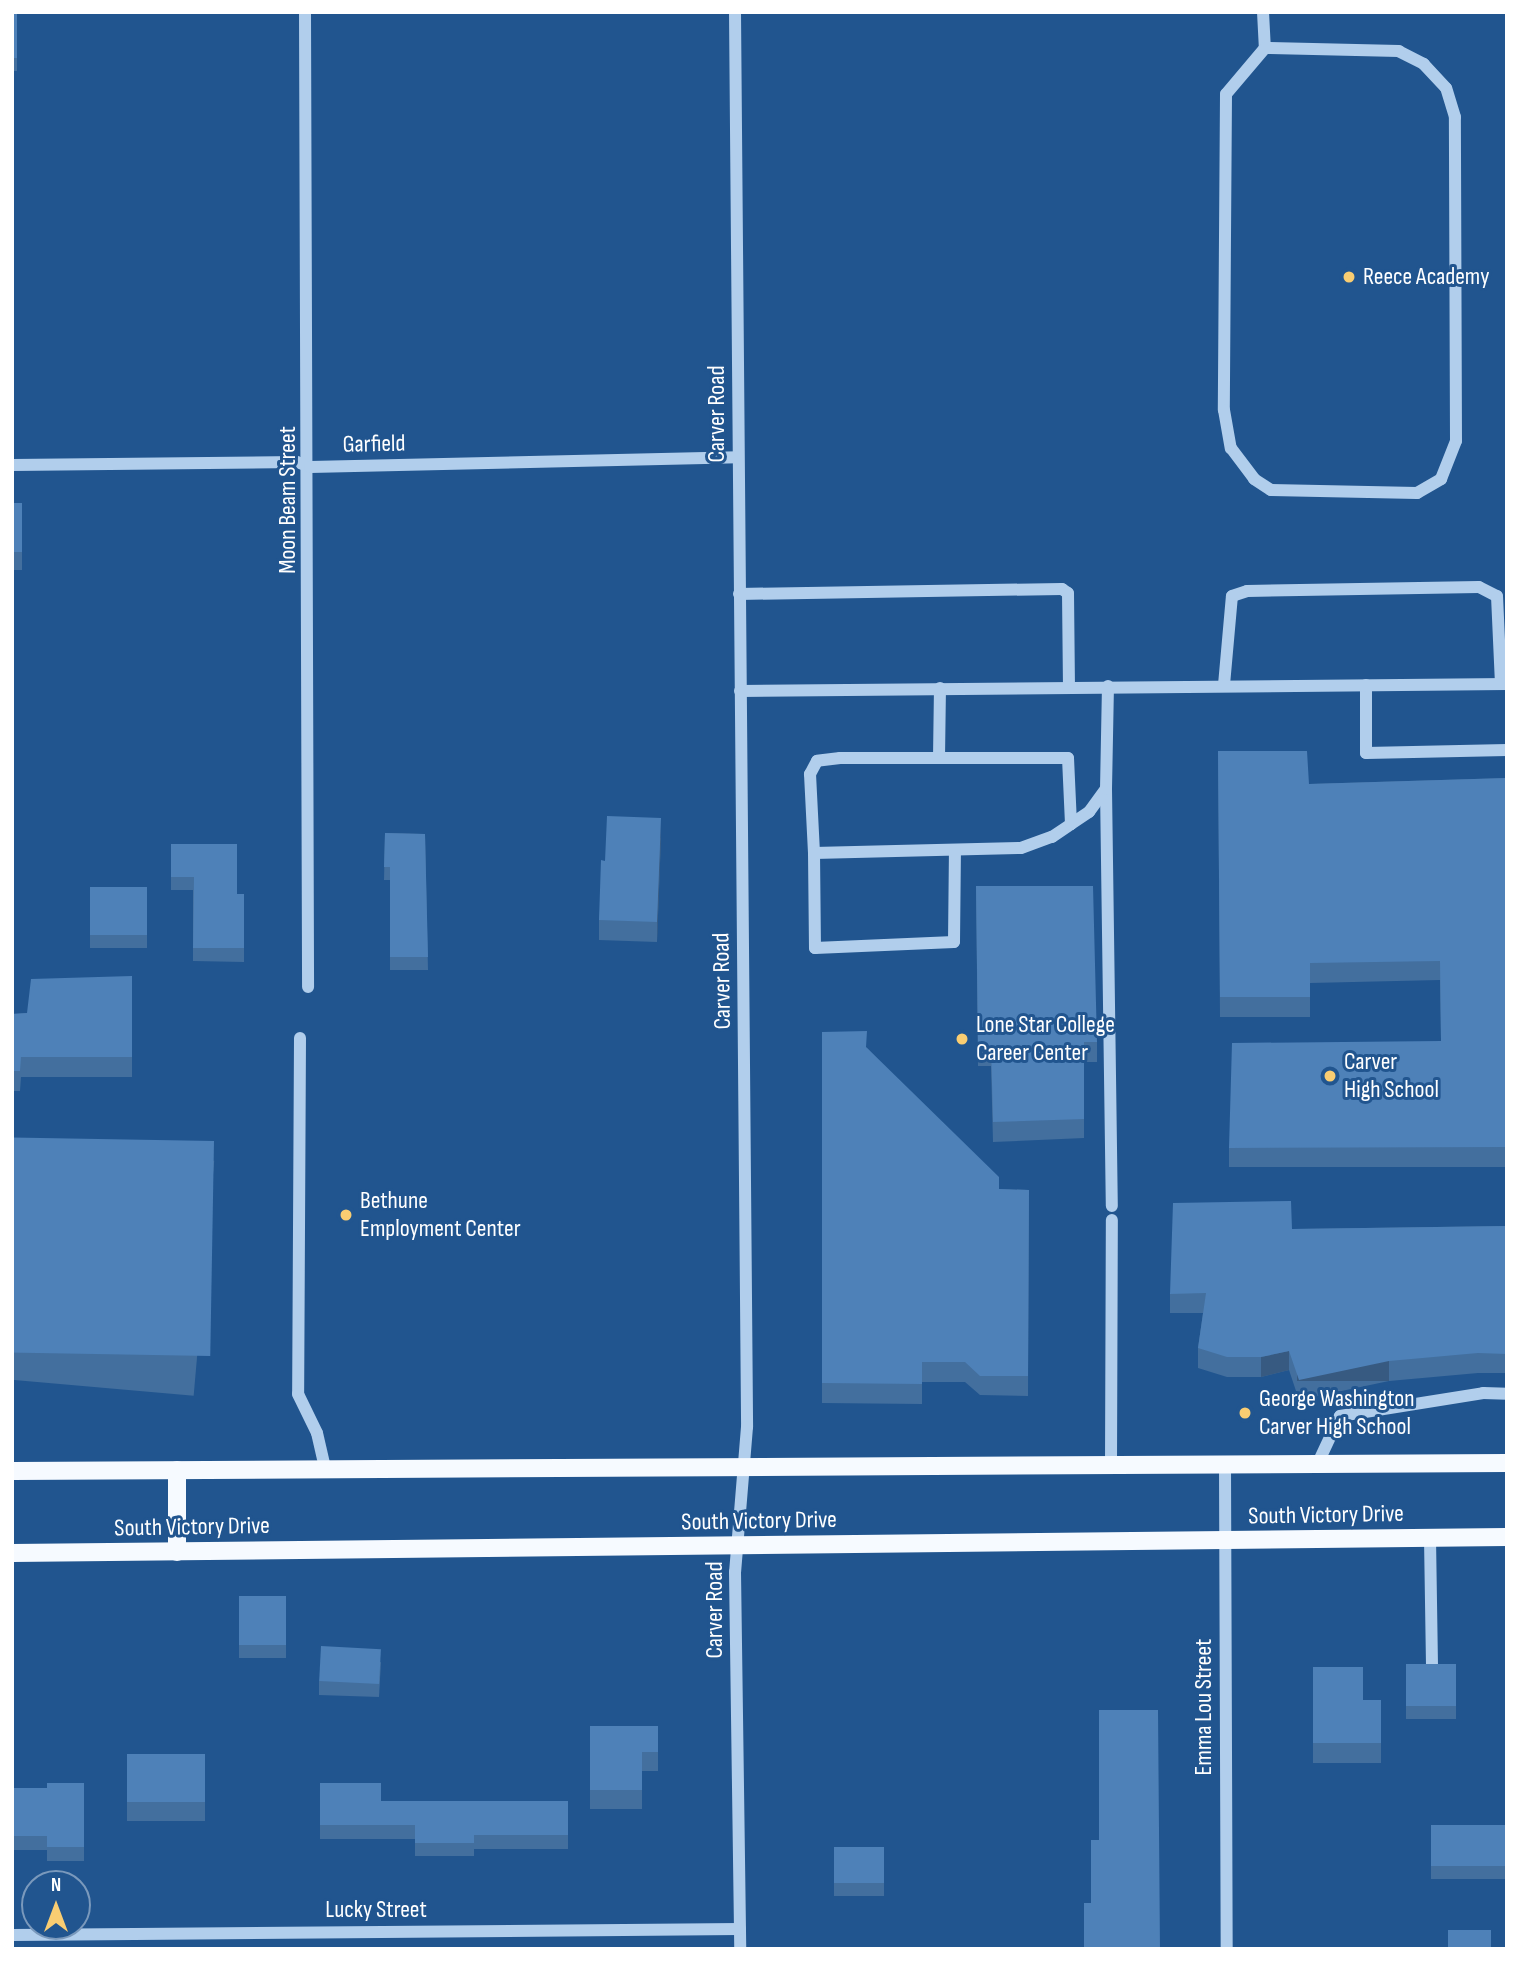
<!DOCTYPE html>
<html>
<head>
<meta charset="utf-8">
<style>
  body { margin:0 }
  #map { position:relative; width:1519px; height:1961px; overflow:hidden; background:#21558f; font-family:"Sofia Sans Condensed",sans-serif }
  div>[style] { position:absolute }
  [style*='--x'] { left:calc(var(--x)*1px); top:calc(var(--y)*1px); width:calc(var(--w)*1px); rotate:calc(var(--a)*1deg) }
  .minor>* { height:12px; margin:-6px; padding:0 6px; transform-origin:6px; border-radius:6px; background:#b1ceec }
  .major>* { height:18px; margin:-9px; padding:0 9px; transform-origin:9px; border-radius:9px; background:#f6faff }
  .wall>* { inset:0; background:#436f9e; transform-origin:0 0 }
  .shaded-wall>* { inset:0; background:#375a81; transform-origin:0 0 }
  .building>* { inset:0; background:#4e81b8; transform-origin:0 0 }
  .dots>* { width:19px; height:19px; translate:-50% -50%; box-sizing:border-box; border:4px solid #21558f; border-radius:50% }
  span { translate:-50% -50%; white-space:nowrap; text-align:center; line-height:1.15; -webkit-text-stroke:6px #21558f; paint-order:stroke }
  .poi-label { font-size:24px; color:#fff }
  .left { translate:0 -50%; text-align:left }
  .street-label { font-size:24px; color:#fff }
  .frame { position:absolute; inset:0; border:14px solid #fff; pointer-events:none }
  .north { position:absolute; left:21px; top:1870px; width:70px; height:70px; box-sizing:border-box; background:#21558f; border:2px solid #7a99bc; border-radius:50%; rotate:0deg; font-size:19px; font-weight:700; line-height:28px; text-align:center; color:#fff }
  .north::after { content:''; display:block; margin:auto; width:24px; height:32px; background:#f9cd72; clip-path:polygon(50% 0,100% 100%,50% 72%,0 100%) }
</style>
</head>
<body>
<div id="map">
  <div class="minor">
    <div style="--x:305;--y:12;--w:975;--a:89.82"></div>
    <div style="--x:735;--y:12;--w:1415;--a:89.51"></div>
    <div style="--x:747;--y:1427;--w:145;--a:94.7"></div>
    <div style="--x:735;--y:1572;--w:377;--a:89.2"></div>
    <div style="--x:1263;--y:12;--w:36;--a:87"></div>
    <div style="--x:1265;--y:48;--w:60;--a:130.3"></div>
    <div style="--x:1226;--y:94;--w:316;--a:90.4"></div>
    <div style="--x:1224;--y:410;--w:39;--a:80"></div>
    <div style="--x:1231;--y:448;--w:39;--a:53"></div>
    <div style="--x:1254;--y:479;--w:20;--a:33"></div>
    <div style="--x:1271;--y:490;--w:146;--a:1.2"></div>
    <div style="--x:1417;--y:493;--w:28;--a:-30"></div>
    <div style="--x:1441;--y:479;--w:41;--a:-68.5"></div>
    <div style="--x:1456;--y:441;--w:324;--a:-90.2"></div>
    <div style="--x:1455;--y:117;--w:30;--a:-107"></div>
    <div style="--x:1446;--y:88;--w:33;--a:-133"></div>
    <div style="--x:1424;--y:64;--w:28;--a:-153"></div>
    <div style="--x:1399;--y:51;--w:134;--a:-178.7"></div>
    <div style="--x:12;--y:465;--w:285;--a:-0.6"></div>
    <div style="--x:297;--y:462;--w:14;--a:21"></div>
    <div style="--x:310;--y:467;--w:428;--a:-1.3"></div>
    <div style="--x:739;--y:594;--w:323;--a:-0.9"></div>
    <div style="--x:1062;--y:589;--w:7;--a:34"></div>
    <div style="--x:1068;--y:593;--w:93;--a:89.4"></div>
    <div style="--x:1224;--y:685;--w:89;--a:-84.9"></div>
    <div style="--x:1232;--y:596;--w:16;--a:-18"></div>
    <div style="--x:1247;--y:591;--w:232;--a:-1"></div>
    <div style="--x:1479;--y:587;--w:20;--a:27"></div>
    <div style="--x:1497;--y:596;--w:88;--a:87.4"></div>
    <div style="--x:1366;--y:685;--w:68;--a:90"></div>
    <div style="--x:1366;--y:753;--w:141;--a:-1.2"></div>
    <div style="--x:740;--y:691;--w:767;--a:-0.52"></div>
    <div style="--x:939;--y:758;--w:70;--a:-89.2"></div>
    <div style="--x:1106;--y:789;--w:417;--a:89.2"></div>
    <div style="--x:1071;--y:824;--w:66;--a:-92.6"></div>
    <div style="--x:1068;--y:758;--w:228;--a:180"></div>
    <div style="--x:840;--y:758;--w:23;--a:173"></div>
    <div style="--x:817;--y:761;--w:15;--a:118"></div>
    <div style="--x:810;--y:774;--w:79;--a:87.1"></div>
    <div style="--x:814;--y:853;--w:207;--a:-1.4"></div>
    <div style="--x:1021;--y:848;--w:33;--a:-20"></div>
    <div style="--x:1052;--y:837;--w:23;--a:-34"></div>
    <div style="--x:1071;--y:824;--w:22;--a:-34"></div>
    <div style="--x:1089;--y:812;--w:29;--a:-54"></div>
    <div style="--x:1106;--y:789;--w:103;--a:-88.9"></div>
    <div style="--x:814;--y:853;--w:95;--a:89.4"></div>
    <div style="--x:815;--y:948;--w:139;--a:-2.5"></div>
    <div style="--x:954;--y:942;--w:92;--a:-89.4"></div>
    <div style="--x:300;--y:1038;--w:356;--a:90.3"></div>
    <div style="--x:298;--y:1394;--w:43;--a:64"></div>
    <div style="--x:317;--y:1433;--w:37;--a:77"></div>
    <div style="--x:1111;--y:1465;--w:245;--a:-89.8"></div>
    <div style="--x:1225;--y:1465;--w:484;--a:89.8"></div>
    <div style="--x:1317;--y:1465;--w:54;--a:-64.9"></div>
    <div style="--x:1340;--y:1416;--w:145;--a:-9.1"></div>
    <div style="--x:1483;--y:1393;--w:24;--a:2"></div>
    <div style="--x:1430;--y:1538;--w:130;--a:89.1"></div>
    <div style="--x:12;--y:1935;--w:728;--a:-0.47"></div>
  </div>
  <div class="major">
    <div style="--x:177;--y:1470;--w:82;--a:90"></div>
    <div style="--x:12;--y:1471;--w:1495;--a:-0.31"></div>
    <div style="--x:12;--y:1553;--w:1495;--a:-0.61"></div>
  </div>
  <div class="wall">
    <div style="left:12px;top:14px;width:5px;height:57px"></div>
    <div style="left:12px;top:503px;width:10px;height:67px"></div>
    <div style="clip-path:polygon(1218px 751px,1309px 784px,1507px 778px,1507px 1167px,1229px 1167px,1229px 1148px,1441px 1041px,1440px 980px,1310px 983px,1310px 1017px,1220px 1017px)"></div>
    <div style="clip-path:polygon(385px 833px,425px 834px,428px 970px,390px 970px,390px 880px,384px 880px)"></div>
    <div style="clip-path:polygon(661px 838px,657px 942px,599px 940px,599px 920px,605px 861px)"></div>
    <div style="clip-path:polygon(171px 844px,237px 894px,244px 894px,244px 962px,193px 961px,193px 890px,171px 890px)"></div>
    <div style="clip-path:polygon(976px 886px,1097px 1042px,1097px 1062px,1084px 1062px,1084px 1138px,993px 1142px,991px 1066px,978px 1066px)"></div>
    <div style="left:90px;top:887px;width:57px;height:61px"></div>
    <div style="clip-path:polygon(132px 976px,132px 1077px,21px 1077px,20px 1091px,12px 1091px,12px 1014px,27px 1013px)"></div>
    <div style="clip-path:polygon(822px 1032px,867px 1048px,999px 1189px,1029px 1190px,1028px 1396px,980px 1395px,965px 1382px,922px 1382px,922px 1404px,822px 1403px)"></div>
    <div style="left:12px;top:1143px;width:203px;height:236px;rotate:5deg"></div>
    <div style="clip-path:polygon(1507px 1226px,1507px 1373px,1478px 1373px,1389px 1381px,1299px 1400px,1289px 1370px,1261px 1377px,1227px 1377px,1198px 1368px,1198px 1348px,1203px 1313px,1170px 1313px,1170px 1294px,1292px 1229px)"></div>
    <div style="left:239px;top:1596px;width:47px;height:62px"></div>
    <div style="clip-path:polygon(381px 1662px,379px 1697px,319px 1695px,319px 1681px)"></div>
    <div style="left:1406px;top:1664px;width:50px;height:55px"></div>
    <div style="clip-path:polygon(1313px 1667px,1363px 1700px,1381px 1700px,1381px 1763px,1313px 1763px)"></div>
    <div style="clip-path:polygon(590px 1726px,658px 1726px,658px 1771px,642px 1771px,642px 1809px,590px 1809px)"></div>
    <div style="left:127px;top:1754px;width:78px;height:67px"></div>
    <div style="clip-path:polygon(84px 1783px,84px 1861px,47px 1861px,47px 1850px,12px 1850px,12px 1788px,47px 1788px)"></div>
    <div style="clip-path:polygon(320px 1783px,381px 1801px,568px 1801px,568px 1849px,474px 1849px,474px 1856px,415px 1856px,415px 1839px,320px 1839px)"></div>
    <div style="left:1431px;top:1825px;width:76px;height:54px"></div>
    <div style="left:834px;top:1847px;width:50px;height:49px"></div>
  </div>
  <div class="shaded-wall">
    <div style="clip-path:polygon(661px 818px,661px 838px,657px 942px,657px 922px)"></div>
    <div style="clip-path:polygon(1289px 1351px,1289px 1370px,1261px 1377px,1261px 1357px)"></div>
    <div style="left:1389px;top:1361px;width:20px;height:92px;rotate:90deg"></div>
  </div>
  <div class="building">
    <div style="left:12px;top:14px;width:5px;height:44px"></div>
    <div style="left:12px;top:503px;width:10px;height:49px"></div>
    <div style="clip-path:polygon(1218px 751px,1307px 751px,1309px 784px,1507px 778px,1507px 1147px,1229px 1148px,1232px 1043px,1441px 1041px,1440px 961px,1310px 963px,1310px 997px,1220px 997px)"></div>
    <div style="clip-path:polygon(607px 816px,661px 818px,657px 922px,599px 920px,601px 860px,605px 861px)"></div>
    <div style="clip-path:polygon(385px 833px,425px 834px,428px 957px,390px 957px,390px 867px,384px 867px)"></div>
    <div style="clip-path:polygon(171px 844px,237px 844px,237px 894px,244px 894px,244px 948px,193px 948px,194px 877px,171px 877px)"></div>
    <div style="clip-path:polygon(976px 886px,1093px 886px,1097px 1042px,1084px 1042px,1084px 1119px,993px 1122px,991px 1046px,978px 1046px)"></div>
    <div style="left:90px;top:887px;width:57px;height:48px"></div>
    <div style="clip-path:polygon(132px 976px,132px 1057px,21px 1057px,20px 1071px,12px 1071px,12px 1014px,27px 1013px,31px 979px)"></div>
    <div style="clip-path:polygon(867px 1031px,866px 1047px,999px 1177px,999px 1189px,1029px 1190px,1028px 1376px,980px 1376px,965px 1362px,922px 1362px,922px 1384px,822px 1383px,822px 1032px)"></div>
    <div style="left:214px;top:1141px;width:215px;height:202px;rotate:91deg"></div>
    <div style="clip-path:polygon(1291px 1201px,1292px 1229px,1507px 1226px,1507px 1354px,1478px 1353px,1389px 1361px,1299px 1380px,1289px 1351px,1261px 1357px,1227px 1357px,1198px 1348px,1206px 1293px,1170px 1294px,1173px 1203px)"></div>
    <div style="left:239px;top:1596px;width:47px;height:49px"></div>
    <div style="left:321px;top:1646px;width:60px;height:35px;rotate:3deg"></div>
    <div style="left:1406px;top:1664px;width:50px;height:42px"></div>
    <div style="clip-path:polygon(1313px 1667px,1363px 1667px,1363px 1700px,1381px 1700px,1381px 1743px,1313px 1743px)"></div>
    <div style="clip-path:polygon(1099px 1710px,1158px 1710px,1160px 1949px,1084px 1949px,1084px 1903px,1091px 1903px,1091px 1840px,1099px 1840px)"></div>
    <div style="clip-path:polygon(590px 1726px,658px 1726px,658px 1752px,642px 1752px,642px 1790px,590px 1790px)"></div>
    <div style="left:127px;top:1754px;width:78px;height:48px"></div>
    <div style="clip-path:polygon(47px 1783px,84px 1783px,84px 1847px,47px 1847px,47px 1836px,12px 1836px,12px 1788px,47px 1788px)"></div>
    <div style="clip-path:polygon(320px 1783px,381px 1783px,381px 1801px,568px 1801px,568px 1835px,474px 1835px,474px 1843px,415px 1843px,415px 1825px,320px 1825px)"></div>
    <div style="left:1431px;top:1825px;width:76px;height:41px"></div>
    <div style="left:834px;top:1847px;width:50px;height:36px"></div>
    <div style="left:1448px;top:1930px;width:43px;height:19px"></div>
  </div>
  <div class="dots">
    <div style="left:1349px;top:277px;background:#f9cd72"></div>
    <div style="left:962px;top:1039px;background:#f9cd72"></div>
    <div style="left:1330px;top:1076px;background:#f9cd72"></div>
    <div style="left:346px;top:1215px;background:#f9cd72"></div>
    <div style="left:1245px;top:1413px;background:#f9cd72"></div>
  </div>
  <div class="poi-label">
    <span class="left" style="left:1363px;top:277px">Reece Academy</span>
    <span class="left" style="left:976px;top:1039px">Lone Star College<br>Career Center</span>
    <span class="left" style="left:1344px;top:1076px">Carver<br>High School</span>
    <span class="left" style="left:360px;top:1215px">Bethune<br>Employment Center</span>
    <span class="left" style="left:1259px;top:1413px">George Washington<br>Carver High School</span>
  </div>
  <div class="street-label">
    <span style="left:717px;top:414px;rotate:-90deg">Carver Road</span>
    <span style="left:374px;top:444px;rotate:-1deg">Garfield</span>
    <span style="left:288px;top:500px;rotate:-90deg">Moon Beam Street</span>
    <span style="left:722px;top:981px;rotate:-91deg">Carver Road</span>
    <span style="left:1326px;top:1515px;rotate:-1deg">South Victory Drive</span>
    <span style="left:759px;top:1521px;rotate:-1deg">South Victory Drive</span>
    <span style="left:192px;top:1527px;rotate:-1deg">South Victory Drive</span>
    <span style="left:715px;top:1610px;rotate:-90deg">Carver Road</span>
    <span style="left:1204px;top:1707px;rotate:-90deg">Emma Lou Street</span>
    <span style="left:376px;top:1910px">Lucky Street</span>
  </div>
  <div class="frame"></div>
  <div class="north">N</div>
</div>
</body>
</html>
